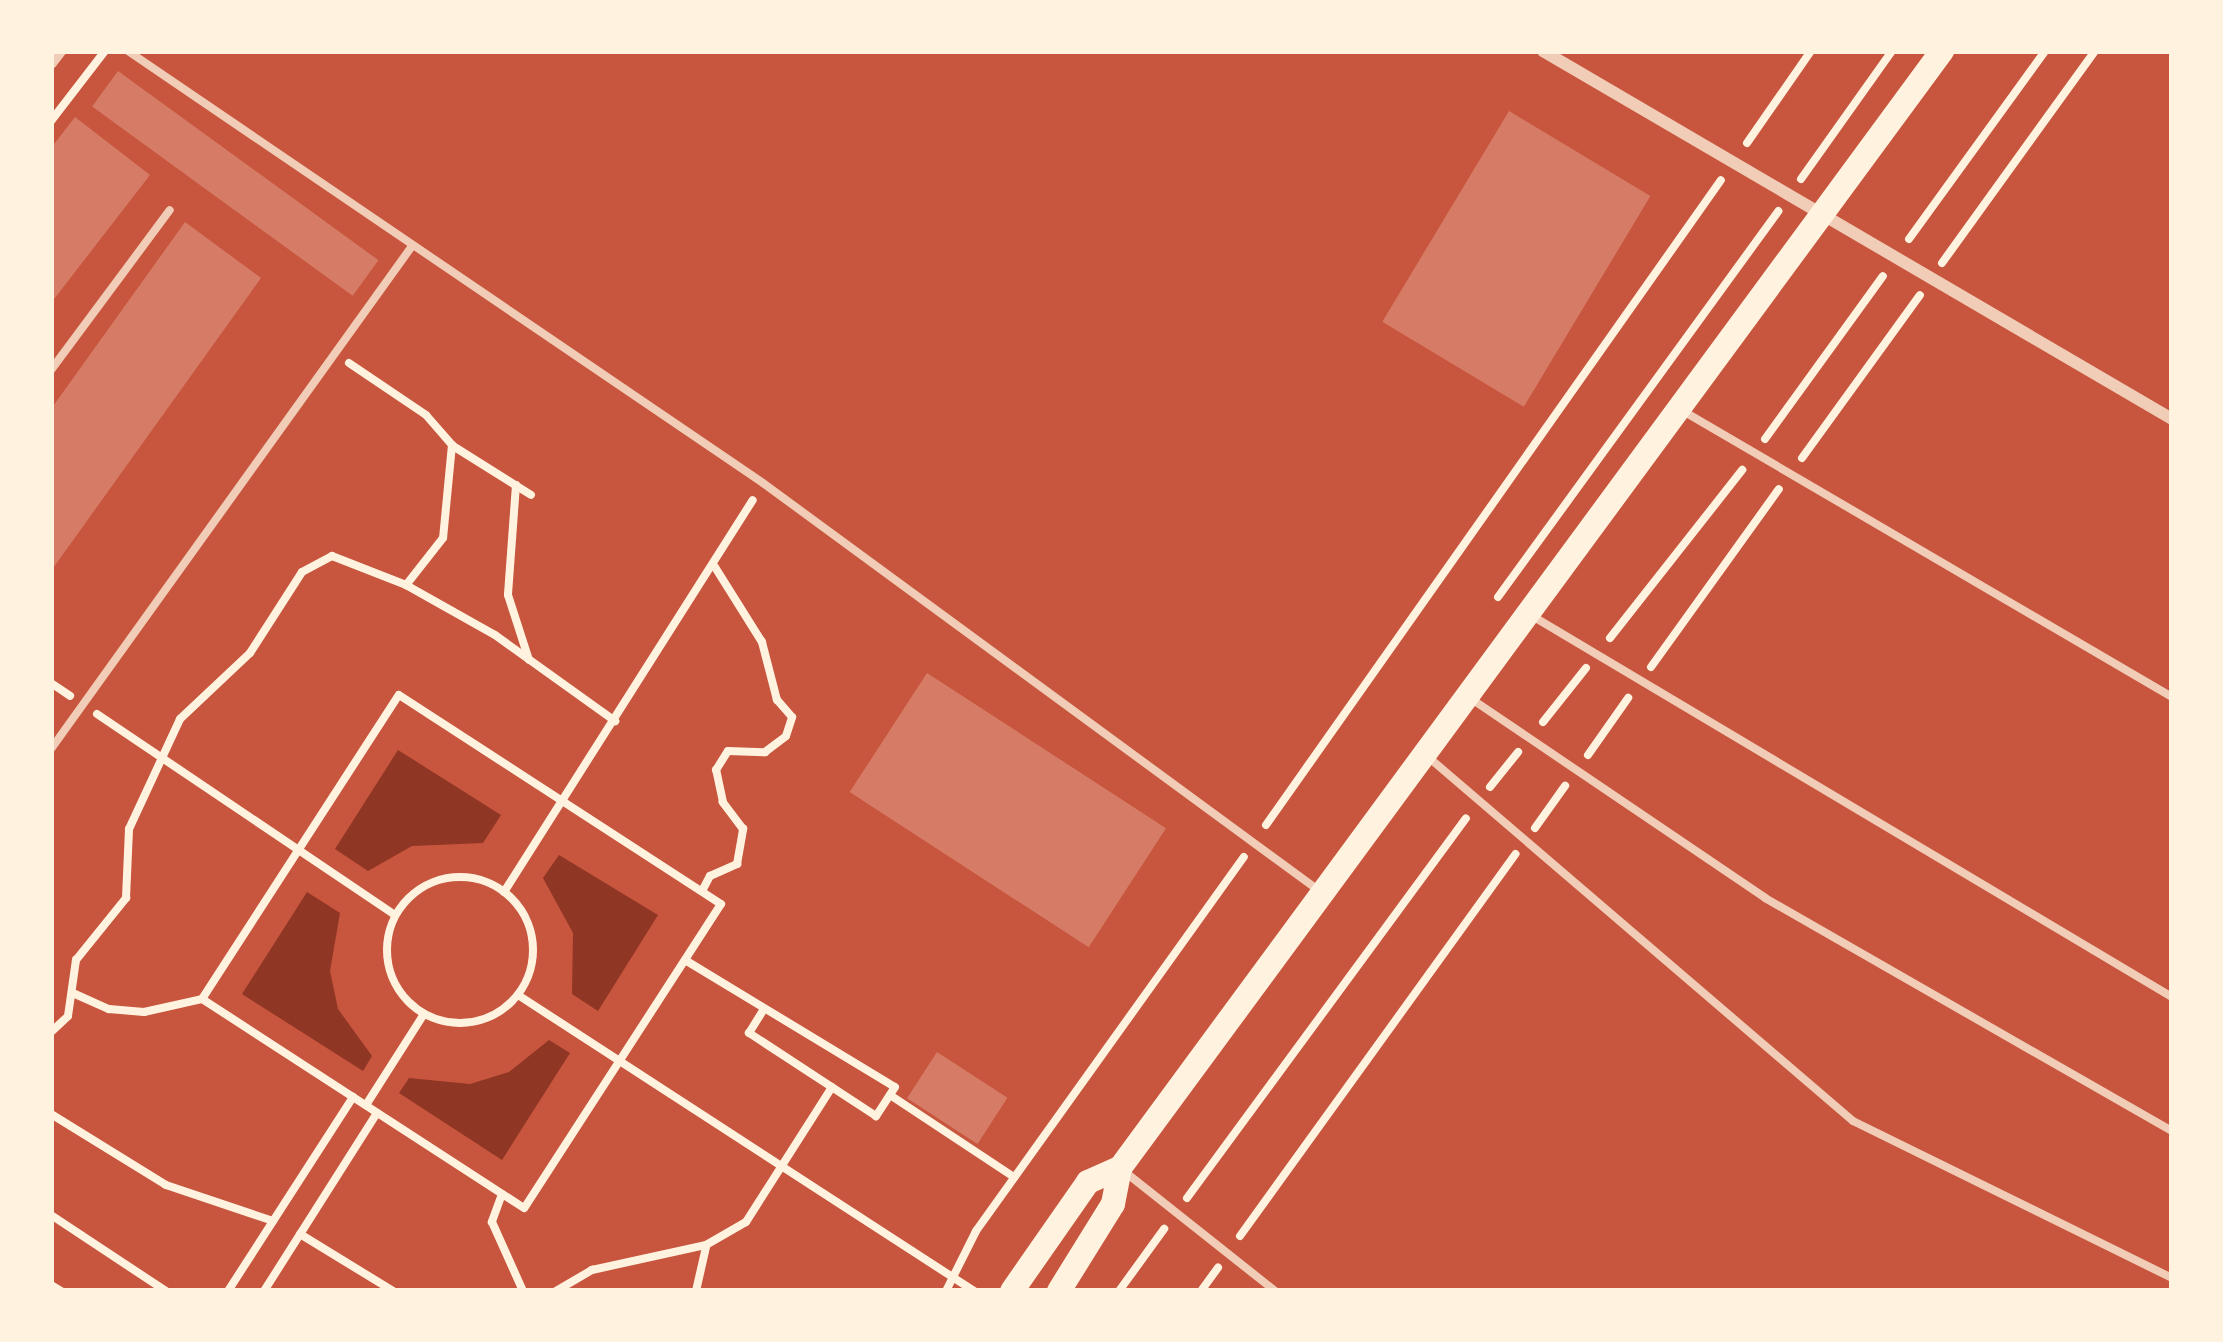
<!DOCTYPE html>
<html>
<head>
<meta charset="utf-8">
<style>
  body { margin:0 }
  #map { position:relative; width:2223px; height:1342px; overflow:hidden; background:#c8553d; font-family:Signika,sans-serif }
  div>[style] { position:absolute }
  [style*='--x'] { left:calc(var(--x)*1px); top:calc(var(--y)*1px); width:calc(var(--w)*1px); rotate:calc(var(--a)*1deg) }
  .water>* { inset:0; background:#8f3625 }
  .building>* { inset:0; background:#d67c66; transform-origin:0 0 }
  .path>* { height:8px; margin:-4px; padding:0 4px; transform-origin:4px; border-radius:4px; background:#fff3e0 }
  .path>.ring { margin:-4px; padding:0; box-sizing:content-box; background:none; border:8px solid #fff3e0; border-radius:50% }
  .service>* { height:8px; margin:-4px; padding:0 4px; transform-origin:4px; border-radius:4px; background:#f1ccb7 }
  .minor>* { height:12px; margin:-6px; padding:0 6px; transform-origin:6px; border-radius:6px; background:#f1ccb7 }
  .primary>* { height:24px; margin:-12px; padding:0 12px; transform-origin:12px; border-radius:12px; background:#fff3e0 }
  span { translate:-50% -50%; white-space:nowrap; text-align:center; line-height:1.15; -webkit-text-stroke:12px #fff3e0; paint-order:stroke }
  .frame { position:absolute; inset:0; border:54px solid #fff3e0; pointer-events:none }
</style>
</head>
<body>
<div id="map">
  <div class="water">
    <div style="clip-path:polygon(398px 750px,501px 815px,483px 843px,412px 846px,368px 871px,335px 849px)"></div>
    <div style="clip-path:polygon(559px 855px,658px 915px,598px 1011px,572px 994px,573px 933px,543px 878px)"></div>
    <div style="clip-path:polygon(307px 892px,340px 913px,330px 971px,338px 1009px,372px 1056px,363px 1071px,242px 994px)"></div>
    <div style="clip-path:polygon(549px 1040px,570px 1053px,502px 1160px,399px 1093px,409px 1078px,470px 1084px,509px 1072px)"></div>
  </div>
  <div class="building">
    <div style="left:118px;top:71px;width:322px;height:44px;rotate:36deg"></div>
    <div style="left:1509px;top:111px;width:165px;height:246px;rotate:31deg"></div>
    <div style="clip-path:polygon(75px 117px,150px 175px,51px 303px,51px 148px)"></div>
    <div style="clip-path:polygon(185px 222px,261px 278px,51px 571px,51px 409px)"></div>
    <div style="left:927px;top:673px;width:285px;height:142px;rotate:33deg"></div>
    <div style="left:937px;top:1052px;width:84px;height:55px;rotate:33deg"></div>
  </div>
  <div class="path">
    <div style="--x:51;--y:121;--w:88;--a:-52.4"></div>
    <div style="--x:1747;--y:143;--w:112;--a:-55.2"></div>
    <div style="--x:1801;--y:179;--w:157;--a:-54.6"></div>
    <div style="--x:1909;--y:239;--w:232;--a:-54.1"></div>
    <div style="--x:1942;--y:263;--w:261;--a:-54.2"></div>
    <div style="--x:349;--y:363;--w:93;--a:34"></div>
    <div style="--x:426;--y:415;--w:40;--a:49"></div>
    <div style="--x:452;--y:445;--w:93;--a:95.5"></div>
    <div style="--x:443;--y:538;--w:60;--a:128.2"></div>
    <div style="--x:1765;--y:439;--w:201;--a:-54.1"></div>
    <div style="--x:453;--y:446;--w:92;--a:32.1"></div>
    <div style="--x:1802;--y:458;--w:201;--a:-54.1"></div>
    <div style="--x:516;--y:485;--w:110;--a:94.2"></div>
    <div style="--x:508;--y:595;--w:68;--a:72.1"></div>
    <div style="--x:1498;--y:597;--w:477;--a:-54"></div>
    <div style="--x:1610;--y:638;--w:214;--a:-51.8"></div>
    <div style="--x:1651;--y:667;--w:219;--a:-54.3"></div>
    <div style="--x:51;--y:683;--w:23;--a:34"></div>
    <div style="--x:399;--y:695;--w:384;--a:33"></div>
    <div style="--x:721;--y:904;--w:362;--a:122.9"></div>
    <div style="--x:524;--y:1208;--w:384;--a:-147"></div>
    <div style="--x:202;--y:999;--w:362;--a:-57.1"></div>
    <div style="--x:97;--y:714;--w:359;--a:34"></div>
    <div style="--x:1543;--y:722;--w:69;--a:-51.5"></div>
    <div style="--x:1588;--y:755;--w:70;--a:-54.9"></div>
    <div style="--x:1490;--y:787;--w:45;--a:-51.3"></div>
    <div style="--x:1266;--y:825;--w:789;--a:-54.8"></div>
    <div style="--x:1535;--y:828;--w:52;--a:-54.5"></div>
    <div class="ring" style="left:387px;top:877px;width:138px;height:138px"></div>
    <div style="--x:702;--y:891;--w:17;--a:-62"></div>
    <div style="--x:710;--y:876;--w:30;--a:-24"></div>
    <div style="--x:737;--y:864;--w:36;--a:-80"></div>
    <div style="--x:743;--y:829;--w:34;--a:-127"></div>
    <div style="--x:723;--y:802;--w:33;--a:-102"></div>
    <div style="--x:716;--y:770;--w:22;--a:-58"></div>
    <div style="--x:728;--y:751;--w:37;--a:2"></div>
    <div style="--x:765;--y:752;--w:26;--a:-37"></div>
    <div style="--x:786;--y:736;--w:20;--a:-72"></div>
    <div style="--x:792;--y:717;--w:23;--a:-131"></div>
    <div style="--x:777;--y:700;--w:60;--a:-104.5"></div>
    <div style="--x:762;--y:642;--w:89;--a:-122.1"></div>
    <div style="--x:504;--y:892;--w:464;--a:-57.6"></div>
    <div style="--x:685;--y:960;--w:245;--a:31.2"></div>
    <div style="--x:895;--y:1087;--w:35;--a:123"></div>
    <div style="--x:876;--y:1116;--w:152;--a:-146.8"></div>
    <div style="--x:749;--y:1033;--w:26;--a:-58"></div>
    <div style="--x:75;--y:994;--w:37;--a:24"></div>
    <div style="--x:109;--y:1009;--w:35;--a:5"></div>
    <div style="--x:144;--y:1012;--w:59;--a:-12.6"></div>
    <div style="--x:518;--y:995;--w:544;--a:32.99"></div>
    <div style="--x:51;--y:1032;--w:23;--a:-43"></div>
    <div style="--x:68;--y:1016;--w:57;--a:-81.9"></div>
    <div style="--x:76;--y:960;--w:80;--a:-51.1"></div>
    <div style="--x:126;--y:898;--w:69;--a:-87.5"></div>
    <div style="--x:129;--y:829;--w:121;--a:-65.1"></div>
    <div style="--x:180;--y:719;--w:96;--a:-43.3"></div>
    <div style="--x:250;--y:653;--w:96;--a:-57.3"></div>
    <div style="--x:302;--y:572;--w:34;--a:-28"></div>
    <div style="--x:332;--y:556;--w:79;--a:21.4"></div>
    <div style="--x:406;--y:585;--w:102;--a:29.3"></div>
    <div style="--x:495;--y:635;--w:148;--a:35.6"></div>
    <div style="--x:890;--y:1095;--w:149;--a:33.5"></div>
    <div style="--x:366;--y:1105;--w:108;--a:-57.5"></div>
    <div style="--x:51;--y:1114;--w:135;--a:31.7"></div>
    <div style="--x:166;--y:1185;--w:113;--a:18.6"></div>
    <div style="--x:502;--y:1194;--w:30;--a:110"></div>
    <div style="--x:492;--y:1222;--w:76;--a:65.8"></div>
    <div style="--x:1187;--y:1198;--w:471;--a:-53.7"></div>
    <div style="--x:51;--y:1215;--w:138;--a:33.5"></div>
    <div style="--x:300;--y:1234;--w:109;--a:31.5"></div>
    <div style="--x:1240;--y:1236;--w:471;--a:-54.2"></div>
    <div style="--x:51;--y:1285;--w:12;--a:31"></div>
    <div style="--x:228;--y:1291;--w:231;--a:-57.2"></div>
    <div style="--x:264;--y:1291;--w:211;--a:-57.6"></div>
    <div style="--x:556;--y:1291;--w:42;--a:-30.3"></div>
    <div style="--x:592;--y:1270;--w:117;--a:-12.4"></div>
    <div style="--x:706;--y:1245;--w:46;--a:-29.9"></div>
    <div style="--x:746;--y:1222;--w:160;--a:-57.5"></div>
    <div style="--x:696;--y:1291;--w:45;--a:-77.2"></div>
    <div style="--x:946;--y:1291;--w:67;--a:-63.4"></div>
    <div style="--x:976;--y:1231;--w:460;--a:-54.4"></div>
    <div style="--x:1119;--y:1291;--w:77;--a:-54"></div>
    <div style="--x:1201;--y:1291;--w:29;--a:-54"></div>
  </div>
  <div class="service">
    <div style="--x:128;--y:51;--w:768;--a:34.23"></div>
    <div style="--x:763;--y:483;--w:688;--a:36.25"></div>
    <div style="--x:51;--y:370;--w:199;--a:-53.4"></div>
    <div style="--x:1683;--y:411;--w:566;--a:30.32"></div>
    <div style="--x:1534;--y:617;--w:743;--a:30.78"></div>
    <div style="--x:1473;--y:700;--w:353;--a:34.1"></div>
    <div style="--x:1765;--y:898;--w:469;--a:29.8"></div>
    <div style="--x:51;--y:749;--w:619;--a:-54.33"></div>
    <div style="--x:1427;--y:756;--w:561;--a:40.59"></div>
    <div style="--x:1853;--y:1121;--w:356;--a:26.2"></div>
    <div style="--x:1125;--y:1172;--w:191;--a:38.4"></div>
  </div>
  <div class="minor">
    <div style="--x:1543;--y:51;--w:729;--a:30.33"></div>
    <div style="--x:51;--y:63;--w:15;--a:-53"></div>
  </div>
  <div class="primary">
    <div style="--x:1012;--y:1291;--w:133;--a:-55.1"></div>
    <div style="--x:1088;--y:1182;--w:35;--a:-24"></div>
    <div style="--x:1059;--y:1291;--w:102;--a:-58.2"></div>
    <div style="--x:1113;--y:1204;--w:37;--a:-79"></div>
    <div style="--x:1120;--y:1168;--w:1387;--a:-53.65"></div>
  </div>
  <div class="frame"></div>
</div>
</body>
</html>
